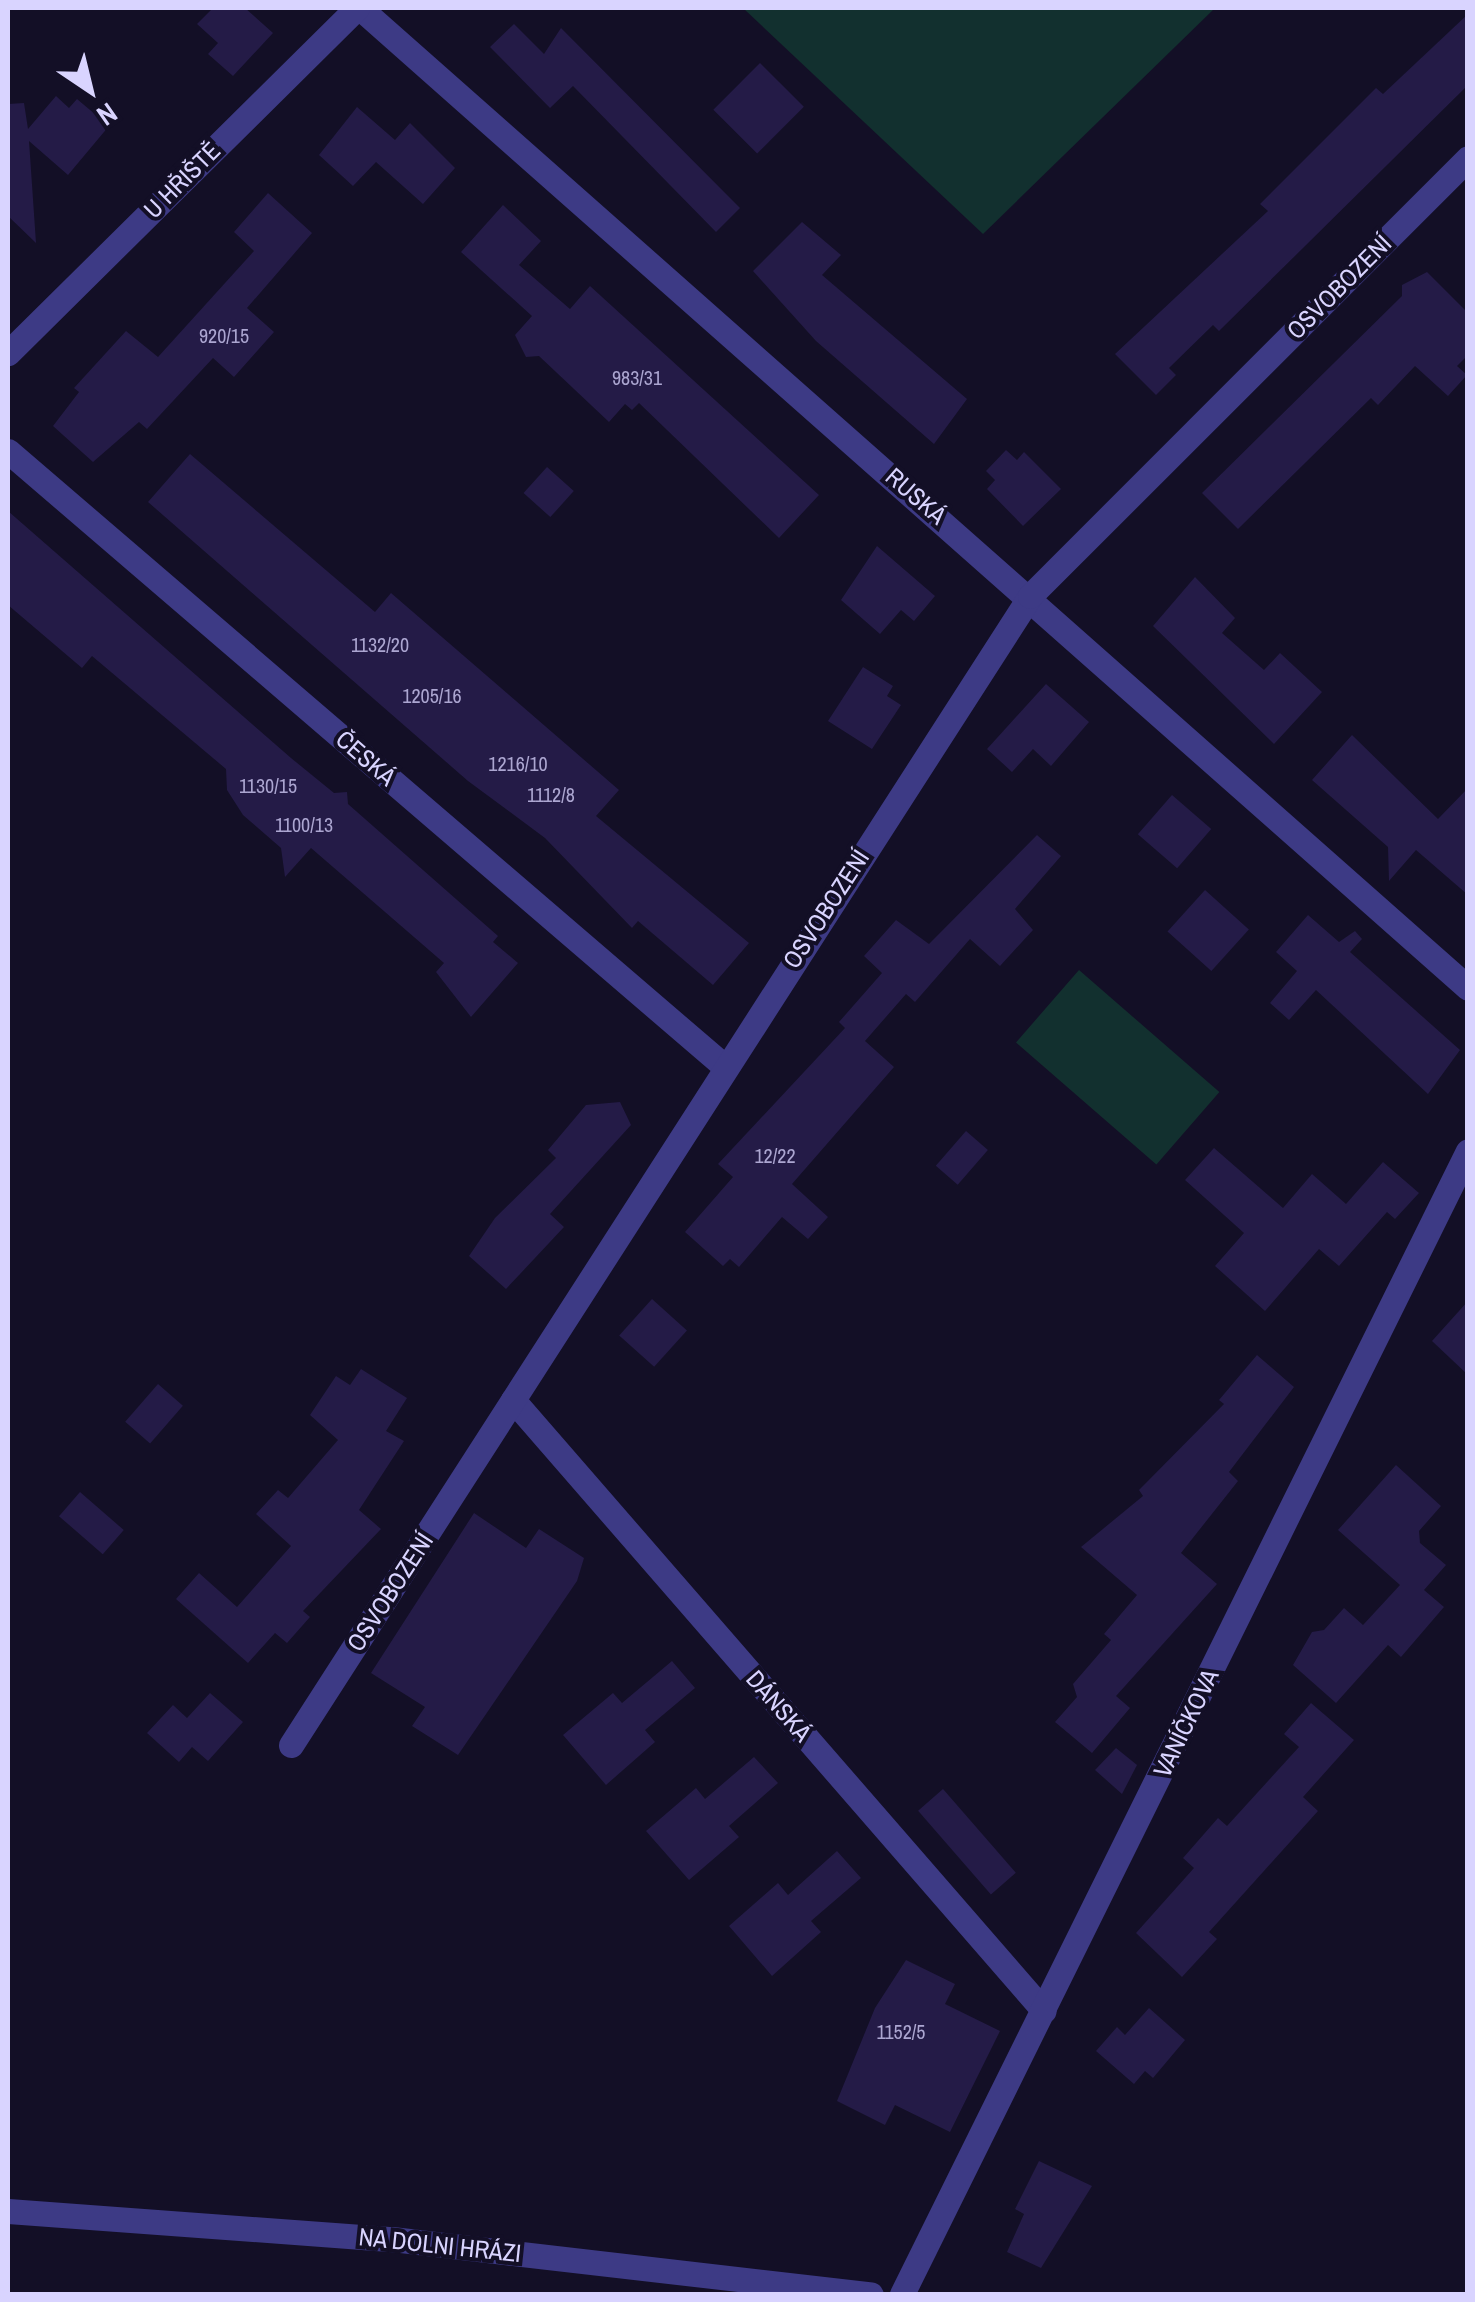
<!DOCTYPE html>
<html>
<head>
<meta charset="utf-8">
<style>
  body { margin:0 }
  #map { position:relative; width:1475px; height:2302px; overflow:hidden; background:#130f26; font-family:"Archivo Narrow",sans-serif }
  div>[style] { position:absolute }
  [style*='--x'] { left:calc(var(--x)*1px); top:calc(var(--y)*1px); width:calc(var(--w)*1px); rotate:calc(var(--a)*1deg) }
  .green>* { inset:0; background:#12302f; transform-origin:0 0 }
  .building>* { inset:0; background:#241b47; transform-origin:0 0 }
  .minor>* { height:25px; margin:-12.5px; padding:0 12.5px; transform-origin:12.5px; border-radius:12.5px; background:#3d3a85 }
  span { translate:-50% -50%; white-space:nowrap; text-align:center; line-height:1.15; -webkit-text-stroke:8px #130f26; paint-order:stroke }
  .number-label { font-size:20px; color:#aca6d1 }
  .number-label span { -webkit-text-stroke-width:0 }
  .street-label { font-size:25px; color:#d9d4ff }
  .frame { position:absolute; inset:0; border:10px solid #d9d4ff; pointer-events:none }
  .north { position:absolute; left:40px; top:40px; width:100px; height:100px; -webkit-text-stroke:8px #130f26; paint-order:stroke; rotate:145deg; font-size:28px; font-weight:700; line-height:40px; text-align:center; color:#d9d4ff }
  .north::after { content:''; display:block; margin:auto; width:35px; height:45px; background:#d9d4ff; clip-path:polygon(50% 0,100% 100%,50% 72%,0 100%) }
</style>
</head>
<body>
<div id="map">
  <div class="green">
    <div style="clip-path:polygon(743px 8px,1215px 8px,983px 234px)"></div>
    <div style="left:1079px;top:970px;width:186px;height:96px;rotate:41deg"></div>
  </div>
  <div class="building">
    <div style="clip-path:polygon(213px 8px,245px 8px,273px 33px,233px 76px,208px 54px,218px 43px,197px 24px)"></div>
    <div style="clip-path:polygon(1468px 14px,1468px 85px,1219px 331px,1213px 325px,1169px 368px,1176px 375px,1156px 395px,1115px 354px,1268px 211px,1260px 204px,1376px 88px,1383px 94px)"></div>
    <div style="clip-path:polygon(514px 24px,544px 54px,561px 28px,740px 208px,716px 232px,573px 86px,550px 108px,490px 47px)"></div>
    <div style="left:760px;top:63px;width:62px;height:66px;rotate:45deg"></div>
    <div style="clip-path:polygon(56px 96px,69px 108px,77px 99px,109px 126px,68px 175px,29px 141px,36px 243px,8px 216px,8px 104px,24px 103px,28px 129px)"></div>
    <div style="clip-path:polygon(357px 107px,395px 140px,410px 123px,455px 168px,423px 204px,376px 162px,353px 186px,319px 155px)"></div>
    <div style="clip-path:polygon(268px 193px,312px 233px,247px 308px,274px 332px,234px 377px,213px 358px,147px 429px,139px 422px,93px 462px,53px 426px,79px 392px,74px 388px,126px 331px,158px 357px,254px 251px,234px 232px)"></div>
    <div style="clip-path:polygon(503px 205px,541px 241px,519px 265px,570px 309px,590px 286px,819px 495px,779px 538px,639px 403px,632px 410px,625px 404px,609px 422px,539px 356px,526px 357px,515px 335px,532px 316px,461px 252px)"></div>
    <div style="clip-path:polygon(802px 222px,841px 255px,822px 275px,967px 399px,934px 444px,816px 341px,753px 271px)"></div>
    <div style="clip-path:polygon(1427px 272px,1468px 313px,1468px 355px,1457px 366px,1467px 375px,1448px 396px,1415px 366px,1378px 405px,1371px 398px,1238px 529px,1202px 493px,1402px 296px,1402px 285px)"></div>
    <div style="clip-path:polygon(1006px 450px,1017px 460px,1024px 452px,1061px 489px,1023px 526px,987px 489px,995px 480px,986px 471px)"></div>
    <div style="clip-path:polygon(190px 454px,375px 612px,391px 593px,619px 790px,596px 816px,749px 943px,713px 985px,638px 921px,632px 928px,545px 838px,468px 781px,148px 502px)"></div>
    <div style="left:547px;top:467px;width:36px;height:35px;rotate:42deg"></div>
    <div style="clip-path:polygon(8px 511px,291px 758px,334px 793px,347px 792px,348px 804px,498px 936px,493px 942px,518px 963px,471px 1017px,436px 972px,444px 963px,311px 848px,285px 877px,281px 848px,243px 815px,227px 790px,226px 769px,92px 656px,82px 668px,8px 605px)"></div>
    <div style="clip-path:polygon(877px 546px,935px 596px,914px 621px,901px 610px,880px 634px,841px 600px)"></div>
    <div style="clip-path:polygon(1195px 577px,1235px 618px,1222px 633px,1264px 670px,1280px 653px,1322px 692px,1274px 744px,1153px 626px)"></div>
    <div style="clip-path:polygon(863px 667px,893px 686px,887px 696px,901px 705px,872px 749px,828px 721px)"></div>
    <div style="clip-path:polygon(1046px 684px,1089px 722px,1051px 766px,1033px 749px,1012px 772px,987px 749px)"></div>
    <div style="clip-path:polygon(1352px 735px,1438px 819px,1468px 788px,1468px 895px,1416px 850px,1389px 881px,1388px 847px,1312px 780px)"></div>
    <div style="left:1172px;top:795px;width:52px;height:52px;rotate:41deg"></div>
    <div style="clip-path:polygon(1037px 835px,1061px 856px,1015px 909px,1033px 930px,1000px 966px,970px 939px,915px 1002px,906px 994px,865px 1041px,894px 1067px,792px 1184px,828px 1217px,808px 1239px,782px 1217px,739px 1267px,730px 1259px,723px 1266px,685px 1232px,733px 1177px,718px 1164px,845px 1028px,839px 1022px,882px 973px,864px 956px,896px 920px,929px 944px)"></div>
    <div style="left:1205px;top:890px;width:59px;height:56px;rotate:42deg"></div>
    <div style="clip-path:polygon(1308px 915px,1339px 942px,1355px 931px,1362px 939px,1350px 952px,1460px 1050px,1428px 1094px,1316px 990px,1289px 1020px,1270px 1003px,1297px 971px,1276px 952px)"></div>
    <div style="clip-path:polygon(620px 1102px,631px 1125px,550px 1214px,564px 1227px,506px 1289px,469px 1256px,495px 1218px,556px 1158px,548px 1150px,586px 1105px)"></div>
    <div style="left:966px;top:1131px;width:29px;height:46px;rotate:41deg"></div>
    <div style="clip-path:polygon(1214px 1148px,1283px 1208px,1312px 1174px,1346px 1204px,1383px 1162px,1419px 1193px,1395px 1219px,1387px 1212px,1339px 1266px,1319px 1249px,1265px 1311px,1215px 1266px,1244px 1233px,1185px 1180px)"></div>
    <div style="left:652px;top:1299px;width:47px;height:49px;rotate:42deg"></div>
    <div style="clip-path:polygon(1468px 1301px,1468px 1375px,1432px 1341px)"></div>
    <div style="clip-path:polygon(1257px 1355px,1294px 1387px,1229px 1472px,1238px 1481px,1181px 1553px,1217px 1584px,1116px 1696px,1130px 1708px,1092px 1753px,1055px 1722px,1077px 1697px,1073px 1684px,1111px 1640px,1104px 1634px,1137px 1595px,1081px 1547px,1143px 1496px,1139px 1490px,1224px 1404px,1219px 1400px)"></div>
    <div style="clip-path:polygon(361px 1369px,407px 1398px,386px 1431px,404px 1441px,359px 1510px,381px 1529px,303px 1611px,310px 1617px,287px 1643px,275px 1633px,248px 1663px,176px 1599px,199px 1573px,237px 1607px,291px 1546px,256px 1514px,278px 1490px,288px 1498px,338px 1440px,310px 1415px,336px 1376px,350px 1385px)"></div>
    <div style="left:158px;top:1384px;width:33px;height:50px;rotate:41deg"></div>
    <div style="clip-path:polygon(1396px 1465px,1441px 1506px,1419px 1531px,1420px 1543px,1446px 1565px,1424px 1590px,1444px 1607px,1401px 1657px,1388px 1645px,1336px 1703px,1293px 1665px,1312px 1632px,1324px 1630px,1344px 1608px,1363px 1625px,1400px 1585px,1338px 1530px)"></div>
    <div style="left:80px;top:1492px;width:58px;height:32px;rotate:41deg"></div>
    <div style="clip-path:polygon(474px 1513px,526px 1548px,539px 1529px,584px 1558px,577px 1581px,458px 1755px,412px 1726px,425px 1707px,371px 1673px)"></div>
    <div style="clip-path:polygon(672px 1661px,695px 1688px,645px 1730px,655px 1742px,606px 1785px,563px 1735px,613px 1693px,622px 1703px)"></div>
    <div style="clip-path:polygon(210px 1693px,243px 1722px,208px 1761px,192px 1747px,179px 1762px,147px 1733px,173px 1705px,187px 1718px)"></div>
    <div style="clip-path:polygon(1311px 1703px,1354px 1740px,1303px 1797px,1318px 1811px,1209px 1932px,1217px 1939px,1182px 1977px,1136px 1933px,1194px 1868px,1183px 1858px,1218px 1818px,1227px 1826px,1299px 1747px,1284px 1734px)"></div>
    <div style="clip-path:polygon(1116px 1748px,1137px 1765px,1122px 1794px,1095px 1770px)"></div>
    <div style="clip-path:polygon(754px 1757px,778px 1783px,729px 1826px,739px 1837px,689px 1880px,646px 1831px,696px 1788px,705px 1799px)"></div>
    <div style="left:943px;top:1789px;width:111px;height:33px;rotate:49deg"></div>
    <div style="clip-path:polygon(837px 1851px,861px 1878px,811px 1921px,821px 1932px,772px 1976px,729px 1926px,778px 1883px,788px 1895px)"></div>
    <div style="clip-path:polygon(906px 1960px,955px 1984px,945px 2004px,1000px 2031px,950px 2132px,895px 2105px,885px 2125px,837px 2101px,875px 2008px)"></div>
    <div style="clip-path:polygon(1149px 2008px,1185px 2040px,1153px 2078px,1145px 2071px,1134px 2084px,1096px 2051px,1117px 2027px,1125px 2035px)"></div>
    <div style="clip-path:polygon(1039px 2161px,1092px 2186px,1041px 2268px,1007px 2252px,1024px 2214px,1015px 2209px)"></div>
  </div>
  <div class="minor">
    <div style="--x:360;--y:8;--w:1479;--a:41.49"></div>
    <div style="--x:8;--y:353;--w:491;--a:-44.7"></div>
    <div style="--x:8;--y:451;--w:944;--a:40.66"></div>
    <div style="--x:513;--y:1400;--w:809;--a:49.01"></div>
    <div style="--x:291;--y:1745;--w:1366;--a:-57.25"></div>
    <div style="--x:1030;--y:596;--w:619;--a:-45"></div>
    <div style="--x:8;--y:2211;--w:385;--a:4.2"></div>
    <div style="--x:392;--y:2239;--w:482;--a:6.6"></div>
    <div style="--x:902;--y:2294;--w:1275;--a:-63.66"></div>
  </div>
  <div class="number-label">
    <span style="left:224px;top:335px">920/15</span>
    <span style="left:637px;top:377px">983/31</span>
    <span style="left:380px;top:644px">1132/20</span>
    <span style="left:432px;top:695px">1205/16</span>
    <span style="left:518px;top:763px">1216/10</span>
    <span style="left:268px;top:785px">1130/15</span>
    <span style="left:551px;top:794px">1112/8</span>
    <span style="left:304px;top:824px">1100/13</span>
    <span style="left:775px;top:1155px">12/22</span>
    <span style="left:901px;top:2031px">1152/5</span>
  </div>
  <div class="street-label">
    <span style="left:182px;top:180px;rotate:-45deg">U HŘIŠTĚ</span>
    <span style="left:1339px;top:287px;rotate:-45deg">OSVOBOZENÍ</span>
    <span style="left:916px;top:496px;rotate:41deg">RUSKÁ</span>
    <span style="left:366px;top:758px;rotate:41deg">ČESKÁ</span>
    <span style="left:826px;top:909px;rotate:-57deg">OSVOBOZENÍ</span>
    <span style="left:390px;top:1592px;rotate:-57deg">OSVOBOZENÍ</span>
    <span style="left:779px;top:1706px;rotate:49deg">DÁNSKÁ</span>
    <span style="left:1186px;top:1723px;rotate:-64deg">VANÍČKOVA</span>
    <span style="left:440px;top:2245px;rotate:6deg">NA DOLNI HRÁZI</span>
  </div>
  <div class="frame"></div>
  <div class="north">N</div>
</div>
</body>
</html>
